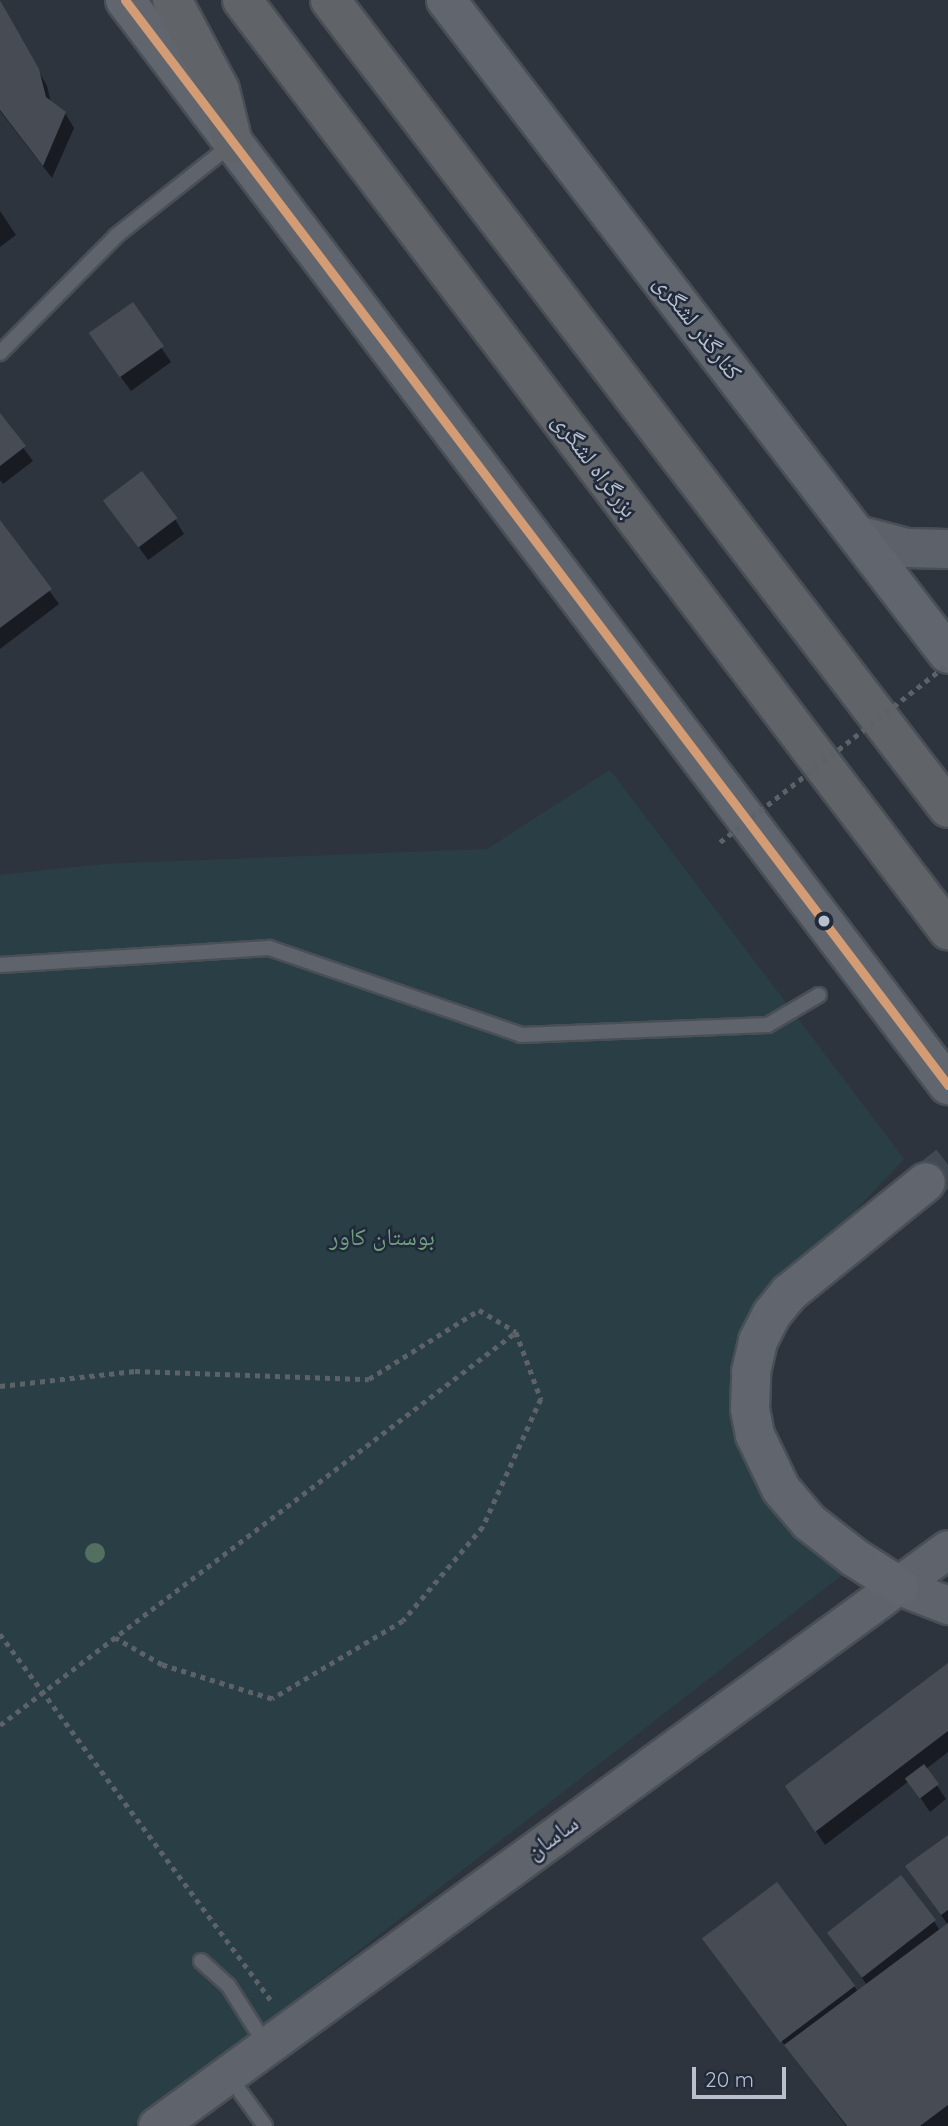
<!DOCTYPE html>
<html>
<head>
<meta charset="utf-8">
<style>
  body { margin:0 }
  #map { position:relative; width:948px; height:2126px; overflow:hidden; background:#2e343e; font-family:Quicksand,"Noto Naskh Arabic",sans-serif }
  div>[style] { position:absolute }
  [style*='--x'] { left:calc(var(--x)*1px); top:calc(var(--y)*1px); width:calc(var(--w)*1px); rotate:calc(var(--a)*1deg) }
  .green>* { inset:0; background:#2a3f45 }
  .shadow>* { inset:0; background:#0007 }
  .building>* { inset:0; background:#474c54; transform-origin:0 0 }
  .primary-tunnel>* { height:38px; margin-top:-19px; transform-origin:0; background:repeating-linear-gradient(90deg,#434953 0 38px,transparent 0 57px) }
  .path>* { height:4.5px; margin-top:-2.25px; transform-origin:0; background:repeating-linear-gradient(90deg,#5c6267 0 5px,transparent 0 10px) }
  .roads { filter:drop-shadow(2px 0 #4a4f56) drop-shadow(-2px 0 #4a4f56) drop-shadow(0 2px #4a4f56) drop-shadow(0 -2px #4a4f56) }
  .service>* { height:14px; margin:-7px; padding:0 7px; transform-origin:7px; border-radius:7px; background:#5f636b }
  .tertiary>* { height:37px; margin:-18.5px; padding:0 18.5px; transform-origin:18.5px; border-radius:18.5px; background:#5f636b }
  .secondary>* { height:38px; margin:-19px; padding:0 19px; transform-origin:19px; border-radius:19px; background:#5d626a }
  .primary>* { height:38px; margin:-19px; padding:0 19px; transform-origin:19px; border-radius:19px; background:#61656d }
  .trunk>* { height:38px; margin:-19px; padding:0 19px; transform-origin:19px; border-radius:19px; background:#606368 }
  .path-bridge>* { height:4.5px; margin-top:-2.25px; transform-origin:0; background:repeating-linear-gradient(90deg,#5c6267 0 5px,transparent 0 10px) }
  .bus-1>* { height:9px; margin:-4.5px; padding:0 4.5px; transform-origin:4.5px; border-radius:4.5px; background:#d39c74 }
  .trees>* { width:20px; height:20px; margin:-10px; border-radius:50%; background:#526f60 }
  .dots>* { width:19px; height:19px; translate:-50% -50%; box-sizing:border-box; border:4px solid #202a3a; border-radius:50% }
  span { translate:-50% -50%; white-space:nowrap; text-align:center; line-height:1.15; -webkit-text-stroke:5px #202a3a; paint-order:stroke }
  .street-label { font-size:24px; color:#b9c0cd }
  .park-label { font-size:24px; color:#709f7c }
  .scale { position:absolute; left:692px; top:2067px; width:94px; height:32px; box-sizing:border-box; border:4px solid #b9c0cd; border-top:0; padding-left:9px; font-size:21px; line-height:24px; white-space:nowrap; color:#b9c0cd; -webkit-text-stroke:5px #202a3a; paint-order:stroke }
</style>
</head>
<body>
<div id="map">
  <div class="green">
    <div style="clip-path:polygon(610px 770px,904px 1159px,794px 1276px,738px 1384px,846px 1572px,133px 2126px,0 2126px,0 875px,103px 864px,487px 849px)"></div>
  </div>
  <div class="shadow">
    <div style="clip-path:polygon(0 0,47px 86px,51px 103px,65px 113px,74px 128px,52px 178px,0 111px)"></div>
    <div style="clip-path:polygon(0 211px,16px 235px,0 247px)"></div>
    <div style="clip-path:polygon(132px 305px,171px 362px,131px 391px,100px 349px)"></div>
    <div style="clip-path:polygon(0 416px,33px 461px,3px 484px,0 480px)"></div>
    <div style="clip-path:polygon(105px 500px,175px 519px,184px 534px,148px 560px)"></div>
    <div style="clip-path:polygon(0 522px,59px 604px,0 649px)"></div>
    <div style="clip-path:polygon(948px 1665px,948px 1752px,926px 1769px,946px 1799px,930px 1812px,909px 1781px,825px 1845px,796px 1801px)"></div>
    <div style="clip-path:polygon(948px 1837px,948px 1925px,907px 1867px)"></div>
    <div style="clip-path:polygon(934px 1921px,940px 1931px,948px 1926px,948px 2126px,846px 2126px,704px 1939px,854px 1986px,858px 1992px,867px 1985px,829px 1932px)"></div>
  </div>
  <div class="building">
    <div style="clip-path:polygon(0 0,39px 69px,46px 97px,66px 112px,43px 166px,0 110px)"></div>
    <div style="left:133px;top:302px;width:54px;height:54px;rotate:55deg"></div>
    <div style="clip-path:polygon(0 413px,26px 446px,0 466px)"></div>
    <div style="left:142px;top:471px;width:59px;height:49px;rotate:53deg"></div>
    <div style="clip-path:polygon(0 520px,52px 589px,0 628px)"></div>
    <div style="clip-path:polygon(948px 1663px,948px 1731px,815px 1832px,785px 1786px)"></div>
    <div style="left:924px;top:1764px;width:25px;height:24px;rotate:53deg"></div>
    <div style="clip-path:polygon(948px 1835px,948px 1910px,941px 1915px,905px 1866px)"></div>
    <div style="left:901px;top:1875px;width:57px;height:94px;rotate:52deg"></div>
    <div style="left:777px;top:1882px;width:130px;height:94px;rotate:53deg"></div>
    <div style="clip-path:polygon(948px 1923px,948px 2105px,920px 2126px,847px 2126px,784px 2045px)"></div>
  </div>
  <div class="primary-tunnel">
    <div style="--x:926;--y:1182;--w:28;--a:-38"></div>
  </div>
  <div class="path">
    <div style="--x:0;--y:1386;--w:136;--a:-6.3"></div>
    <div style="--x:135;--y:1371;--w:234;--a:2"></div>
    <div style="--x:369;--y:1379;--w:130;--a:-32.1"></div>
    <div style="--x:479;--y:1310;--w:43;--a:30.7"></div>
    <div style="--x:0;--y:1634;--w:455;--a:53.5"></div>
    <div style="--x:0;--y:1725;--w:649;--a:-37.29"></div>
    <div style="--x:516;--y:1332;--w:72;--a:69.5"></div>
    <div style="--x:541;--y:1399;--w:141;--a:114.4"></div>
    <div style="--x:483;--y:1527;--w:123;--a:130.4"></div>
    <div style="--x:403;--y:1621;--w:152;--a:149.2"></div>
    <div style="--x:272;--y:1699;--w:115;--a:-162.8"></div>
    <div style="--x:162;--y:1665;--w:54;--a:-150.1"></div>
  </div>
  <div class="roads">
    <div class="service">
      <div style="--x:0;--y:353;--w:165;--a:-45.2"></div>
      <div style="--x:116;--y:236;--w:148;--a:-38.4"></div>
      <div style="--x:0;--y:965;--w:270;--a:-3.6"></div>
      <div style="--x:269;--y:948;--w:267;--a:19"></div>
      <div style="--x:521;--y:1035;--w:247;--a:-2.3"></div>
      <div style="--x:768;--y:1025;--w:59;--a:-30.5"></div>
      <div style="--x:201;--y:1961;--w:36;--a:42"></div>
      <div style="--x:228;--y:1985;--w:71;--a:57.7"></div>
      <div style="--x:228;--y:2075;--w:63;--a:54"></div>
    </div>
    <div class="tertiary">
      <div style="--x:899;--y:1586;--w:53;--a:21.2"></div>
      <div style="--x:157;--y:2126;--w:979;--a:-36.11"></div>
    </div>
    <div class="secondary">
      <div style="--x:858;--y:535;--w:51;--a:14.9"></div>
      <div style="--x:907;--y:548;--w:41;--a:1.4"></div>
    </div>
    <div class="primary">
      <div style="--x:125;--y:0;--w:1362;--a:52.82"></div>
      <div style="--x:446;--y:0;--w:824;--a:52.49"></div>
      <div style="--x:899;--y:1586;--w:52;--a:-147.5"></div>
      <div style="--x:855;--y:1558;--w:58;--a:-142"></div>
      <div style="--x:809;--y:1522;--w:43;--a:-130.3"></div>
      <div style="--x:781;--y:1489;--w:60;--a:-115.7"></div>
      <div style="--x:755;--y:1435;--w:26;--a:-101"></div>
      <div style="--x:750;--y:1409;--w:37;--a:-88"></div>
      <div style="--x:751;--y:1372;--w:32;--a:-77"></div>
      <div style="--x:758;--y:1341;--w:30;--a:-63"></div>
      <div style="--x:772;--y:1314;--w:27;--a:-51"></div>
      <div style="--x:789;--y:1293;--w:176;--a:-39"></div>
    </div>
    <div class="trunk">
      <div style="--x:172;--y:0;--w:102;--a:61.9"></div>
      <div style="--x:220;--y:90;--w:55;--a:76.2"></div>
      <div style="--x:242;--y:0;--w:1168;--a:52.8"></div>
      <div style="--x:330;--y:0;--w:1017;--a:52.59"></div>
    </div>
  </div>
  <div class="path-bridge">
    <div style="--x:720;--y:842;--w:289;--a:-38"></div>
  </div>
  <div class="bus-1">
    <div style="--x:125;--y:0;--w:1362;--a:52.82"></div>
  </div>
  <div class="trees">
    <div style="left:95px;top:1553px"></div>
  </div>
  <div class="dots">
    <div style="left:824px;top:921px;background:#b9c0cd"></div>
  </div>
  <div class="street-label">
    <span style="left:698px;top:327px;rotate:52deg">کنارگذر لشگری</span>
    <span style="left:595px;top:465px;rotate:53deg">بزرگراه لشگری</span>
    <span style="left:552px;top:1837px;rotate:-36deg">ساسان</span>
  </div>
  <div class="park-label">
    <span style="left:382px;top:1237px">بوستان کاور</span>
  </div>
  <div class="scale">20 m</div>
</div>
</body>
</html>
